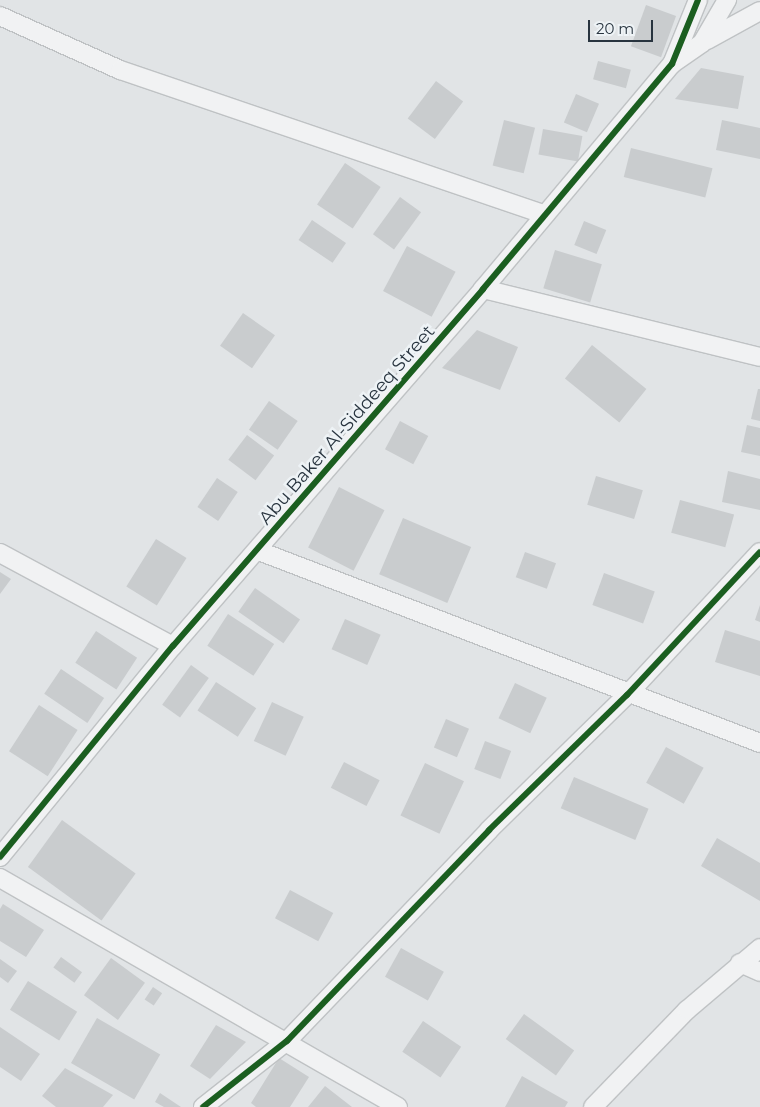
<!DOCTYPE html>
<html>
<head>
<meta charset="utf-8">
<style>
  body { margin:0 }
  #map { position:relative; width:760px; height:1107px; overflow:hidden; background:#e1e4e6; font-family:Montserrat,sans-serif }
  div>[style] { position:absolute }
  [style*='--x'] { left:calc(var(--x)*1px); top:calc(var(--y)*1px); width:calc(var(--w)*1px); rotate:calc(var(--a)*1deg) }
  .building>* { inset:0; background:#c9ccce; transform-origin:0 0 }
  .roads { filter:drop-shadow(1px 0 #bfc2c4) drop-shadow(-1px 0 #bfc2c4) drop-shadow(0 1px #bfc2c4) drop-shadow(0 -1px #bfc2c4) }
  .street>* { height:18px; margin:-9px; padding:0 9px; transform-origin:9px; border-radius:9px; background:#f1f2f3 }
  .cycleway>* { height:6px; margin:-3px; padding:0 3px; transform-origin:3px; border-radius:3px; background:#1b5e20 }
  span { translate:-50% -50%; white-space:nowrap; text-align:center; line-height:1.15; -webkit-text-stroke:5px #eef3f6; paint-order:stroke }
  .street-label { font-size:18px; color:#28343f }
  .scale { position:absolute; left:588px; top:20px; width:65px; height:22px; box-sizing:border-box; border:2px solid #28343f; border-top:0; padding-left:6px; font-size:15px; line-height:18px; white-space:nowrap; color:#28343f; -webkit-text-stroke:4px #eef3f6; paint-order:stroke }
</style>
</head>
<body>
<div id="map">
  <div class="building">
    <div style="left:646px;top:5px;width:32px;height:44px;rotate:20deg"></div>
    <div style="left:598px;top:61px;width:34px;height:19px;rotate:15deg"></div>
    <div style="clip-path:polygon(701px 68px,744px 76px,738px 109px,675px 99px)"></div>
    <div style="left:436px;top:81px;width:34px;height:47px;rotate:37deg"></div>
    <div style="left:576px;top:94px;width:25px;height:31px;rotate:23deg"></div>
    <div style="left:504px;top:120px;width:32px;height:47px;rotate:14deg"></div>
    <div style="clip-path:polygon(722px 120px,760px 128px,760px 159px,716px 150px)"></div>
    <div style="left:543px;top:129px;width:40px;height:26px;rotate:10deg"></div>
    <div style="left:631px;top:148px;width:84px;height:30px;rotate:14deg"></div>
    <div style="left:345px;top:163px;width:43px;height:50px;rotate:34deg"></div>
    <div style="left:400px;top:197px;width:26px;height:46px;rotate:36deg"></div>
    <div style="left:312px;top:220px;width:41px;height:24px;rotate:34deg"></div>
    <div style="left:584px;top:221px;width:24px;height:26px;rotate:22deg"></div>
    <div style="left:407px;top:246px;width:55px;height:51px;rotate:28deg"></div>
    <div style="left:555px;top:250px;width:49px;height:40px;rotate:17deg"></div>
    <div style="left:243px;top:313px;width:39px;height:40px;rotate:35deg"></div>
    <div style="clip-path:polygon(477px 330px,518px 347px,500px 390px,442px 368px)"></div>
    <div style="left:592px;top:345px;width:70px;height:43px;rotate:39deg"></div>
    <div style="clip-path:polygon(758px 389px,760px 389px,760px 421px,751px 419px)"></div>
    <div style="left:269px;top:401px;width:35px;height:35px;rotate:35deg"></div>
    <div style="left:400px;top:421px;width:32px;height:32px;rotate:28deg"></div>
    <div style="clip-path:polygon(747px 425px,760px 428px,760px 456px,741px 452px)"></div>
    <div style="left:247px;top:435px;width:34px;height:31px;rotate:37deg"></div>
    <div style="clip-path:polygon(728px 471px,760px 479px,760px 510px,722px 502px)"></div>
    <div style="left:596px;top:476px;width:49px;height:30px;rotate:17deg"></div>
    <div style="left:217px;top:478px;width:25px;height:35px;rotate:34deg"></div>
    <div style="left:339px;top:487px;width:51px;height:68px;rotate:27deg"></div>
    <div style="left:680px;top:500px;width:56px;height:34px;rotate:15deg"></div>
    <div style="left:403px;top:518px;width:74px;height:61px;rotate:23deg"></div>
    <div style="left:156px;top:539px;width:36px;height:56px;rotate:32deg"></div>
    <div style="left:525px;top:552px;width:33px;height:27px;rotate:20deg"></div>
    <div style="clip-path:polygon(0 572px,11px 579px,0 594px)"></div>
    <div style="left:604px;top:573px;width:54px;height:34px;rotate:20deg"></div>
    <div style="left:255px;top:588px;width:55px;height:29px;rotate:35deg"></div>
    <div style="clip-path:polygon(760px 605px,760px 622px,755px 620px)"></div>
    <div style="left:228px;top:614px;width:55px;height:38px;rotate:33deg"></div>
    <div style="left:345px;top:619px;width:39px;height:33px;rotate:24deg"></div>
    <div style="clip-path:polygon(725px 630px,760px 641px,760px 676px,715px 662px)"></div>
    <div style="left:96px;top:631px;width:49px;height:38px;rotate:33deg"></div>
    <div style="left:191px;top:665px;width:22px;height:49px;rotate:36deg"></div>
    <div style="left:61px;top:669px;width:52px;height:30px;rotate:34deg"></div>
    <div style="left:216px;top:682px;width:48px;height:34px;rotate:33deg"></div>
    <div style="left:515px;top:683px;width:35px;height:39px;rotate:25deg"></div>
    <div style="left:272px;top:702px;width:35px;height:43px;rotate:25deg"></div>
    <div style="left:39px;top:705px;width:46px;height:55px;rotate:33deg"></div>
    <div style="left:446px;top:719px;width:25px;height:31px;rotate:23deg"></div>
    <div style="left:485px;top:741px;width:28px;height:30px;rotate:21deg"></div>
    <div style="left:666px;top:747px;width:43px;height:41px;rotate:29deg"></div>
    <div style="left:344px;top:762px;width:40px;height:29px;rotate:27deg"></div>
    <div style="left:425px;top:763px;width:43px;height:58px;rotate:25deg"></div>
    <div style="left:574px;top:777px;width:81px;height:34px;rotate:23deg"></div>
    <div style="left:62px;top:820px;width:91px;height:58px;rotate:36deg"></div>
    <div style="clip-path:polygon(717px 838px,760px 863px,760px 901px,701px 866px)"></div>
    <div style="left:290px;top:890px;width:49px;height:32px;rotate:28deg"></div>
    <div style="clip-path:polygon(3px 904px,44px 930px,26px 957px,0 941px,0 909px)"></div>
    <div style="left:401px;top:948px;width:49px;height:33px;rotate:29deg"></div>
    <div style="left:61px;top:957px;width:26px;height:13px;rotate:36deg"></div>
    <div style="left:111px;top:958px;width:42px;height:46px;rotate:36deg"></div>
    <div style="clip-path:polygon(0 959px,17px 971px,8px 983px,0 977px)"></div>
    <div style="left:28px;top:981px;width:58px;height:34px;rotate:32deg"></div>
    <div style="left:153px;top:987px;width:11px;height:15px;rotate:34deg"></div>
    <div style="left:524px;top:1014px;width:62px;height:31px;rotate:36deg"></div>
    <div style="left:97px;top:1018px;width:73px;height:52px;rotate:30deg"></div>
    <div style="left:423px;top:1021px;width:46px;height:37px;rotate:34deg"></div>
    <div style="clip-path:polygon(216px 1025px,246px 1042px,210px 1079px,190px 1066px)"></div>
    <div style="clip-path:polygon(0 1027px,40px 1054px,21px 1081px,0 1067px)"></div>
    <div style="clip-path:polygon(279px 1058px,309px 1077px,290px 1107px,256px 1107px,251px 1103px)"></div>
    <div style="clip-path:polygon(65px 1068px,113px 1095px,103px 1107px,56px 1107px,42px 1096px)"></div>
    <div style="clip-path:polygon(522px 1076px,568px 1102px,565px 1107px,505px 1107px)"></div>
    <div style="clip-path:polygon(325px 1086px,352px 1107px,308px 1107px)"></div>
    <div style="clip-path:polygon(160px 1093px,181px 1107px,164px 1107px,155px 1102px)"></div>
  </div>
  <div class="roads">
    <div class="street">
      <div style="--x:0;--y:16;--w:132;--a:24.2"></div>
      <div style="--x:120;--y:70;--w:448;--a:18.8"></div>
      <div style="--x:707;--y:40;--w:60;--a:-28.7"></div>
      <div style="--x:672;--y:64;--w:37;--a:-35"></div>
      <div style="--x:702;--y:43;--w:50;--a:-59.8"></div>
      <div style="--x:483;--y:289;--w:285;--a:13.8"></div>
      <div style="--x:259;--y:551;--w:537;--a:20.97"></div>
      <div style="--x:0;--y:553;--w:196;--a:28.3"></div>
      <div style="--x:0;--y:857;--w:273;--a:-50.7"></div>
      <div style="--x:173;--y:646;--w:473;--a:-49"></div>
      <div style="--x:483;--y:289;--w:294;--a:-50"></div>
      <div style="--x:672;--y:64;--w:69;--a:-67.9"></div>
      <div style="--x:0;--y:878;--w:459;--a:29.9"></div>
      <div style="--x:740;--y:963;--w:22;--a:24"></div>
      <div style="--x:203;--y:1107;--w:107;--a:-38.2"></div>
      <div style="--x:287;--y:1041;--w:292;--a:-46.2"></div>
      <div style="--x:489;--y:830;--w:193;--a:-44.4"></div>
      <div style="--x:627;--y:695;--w:195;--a:-47.1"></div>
      <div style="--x:593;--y:1107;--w:135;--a:-45.9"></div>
      <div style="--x:687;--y:1010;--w:96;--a:-40.3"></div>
    </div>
  </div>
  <div class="cycleway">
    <div style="--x:0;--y:857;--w:273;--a:-50.7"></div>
    <div style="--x:173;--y:646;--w:473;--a:-49"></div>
    <div style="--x:483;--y:289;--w:294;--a:-50"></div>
    <div style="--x:672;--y:64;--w:69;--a:-67.9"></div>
    <div style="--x:203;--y:1107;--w:107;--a:-38.2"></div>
    <div style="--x:287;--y:1041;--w:292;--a:-46.2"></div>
    <div style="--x:489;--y:830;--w:193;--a:-44.4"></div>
    <div style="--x:627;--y:695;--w:195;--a:-47.1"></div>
  </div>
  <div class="street-label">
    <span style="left:347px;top:425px;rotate:-49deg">Abu Baker Al-Siddeeq Street</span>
  </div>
  <div class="scale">20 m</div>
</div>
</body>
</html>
